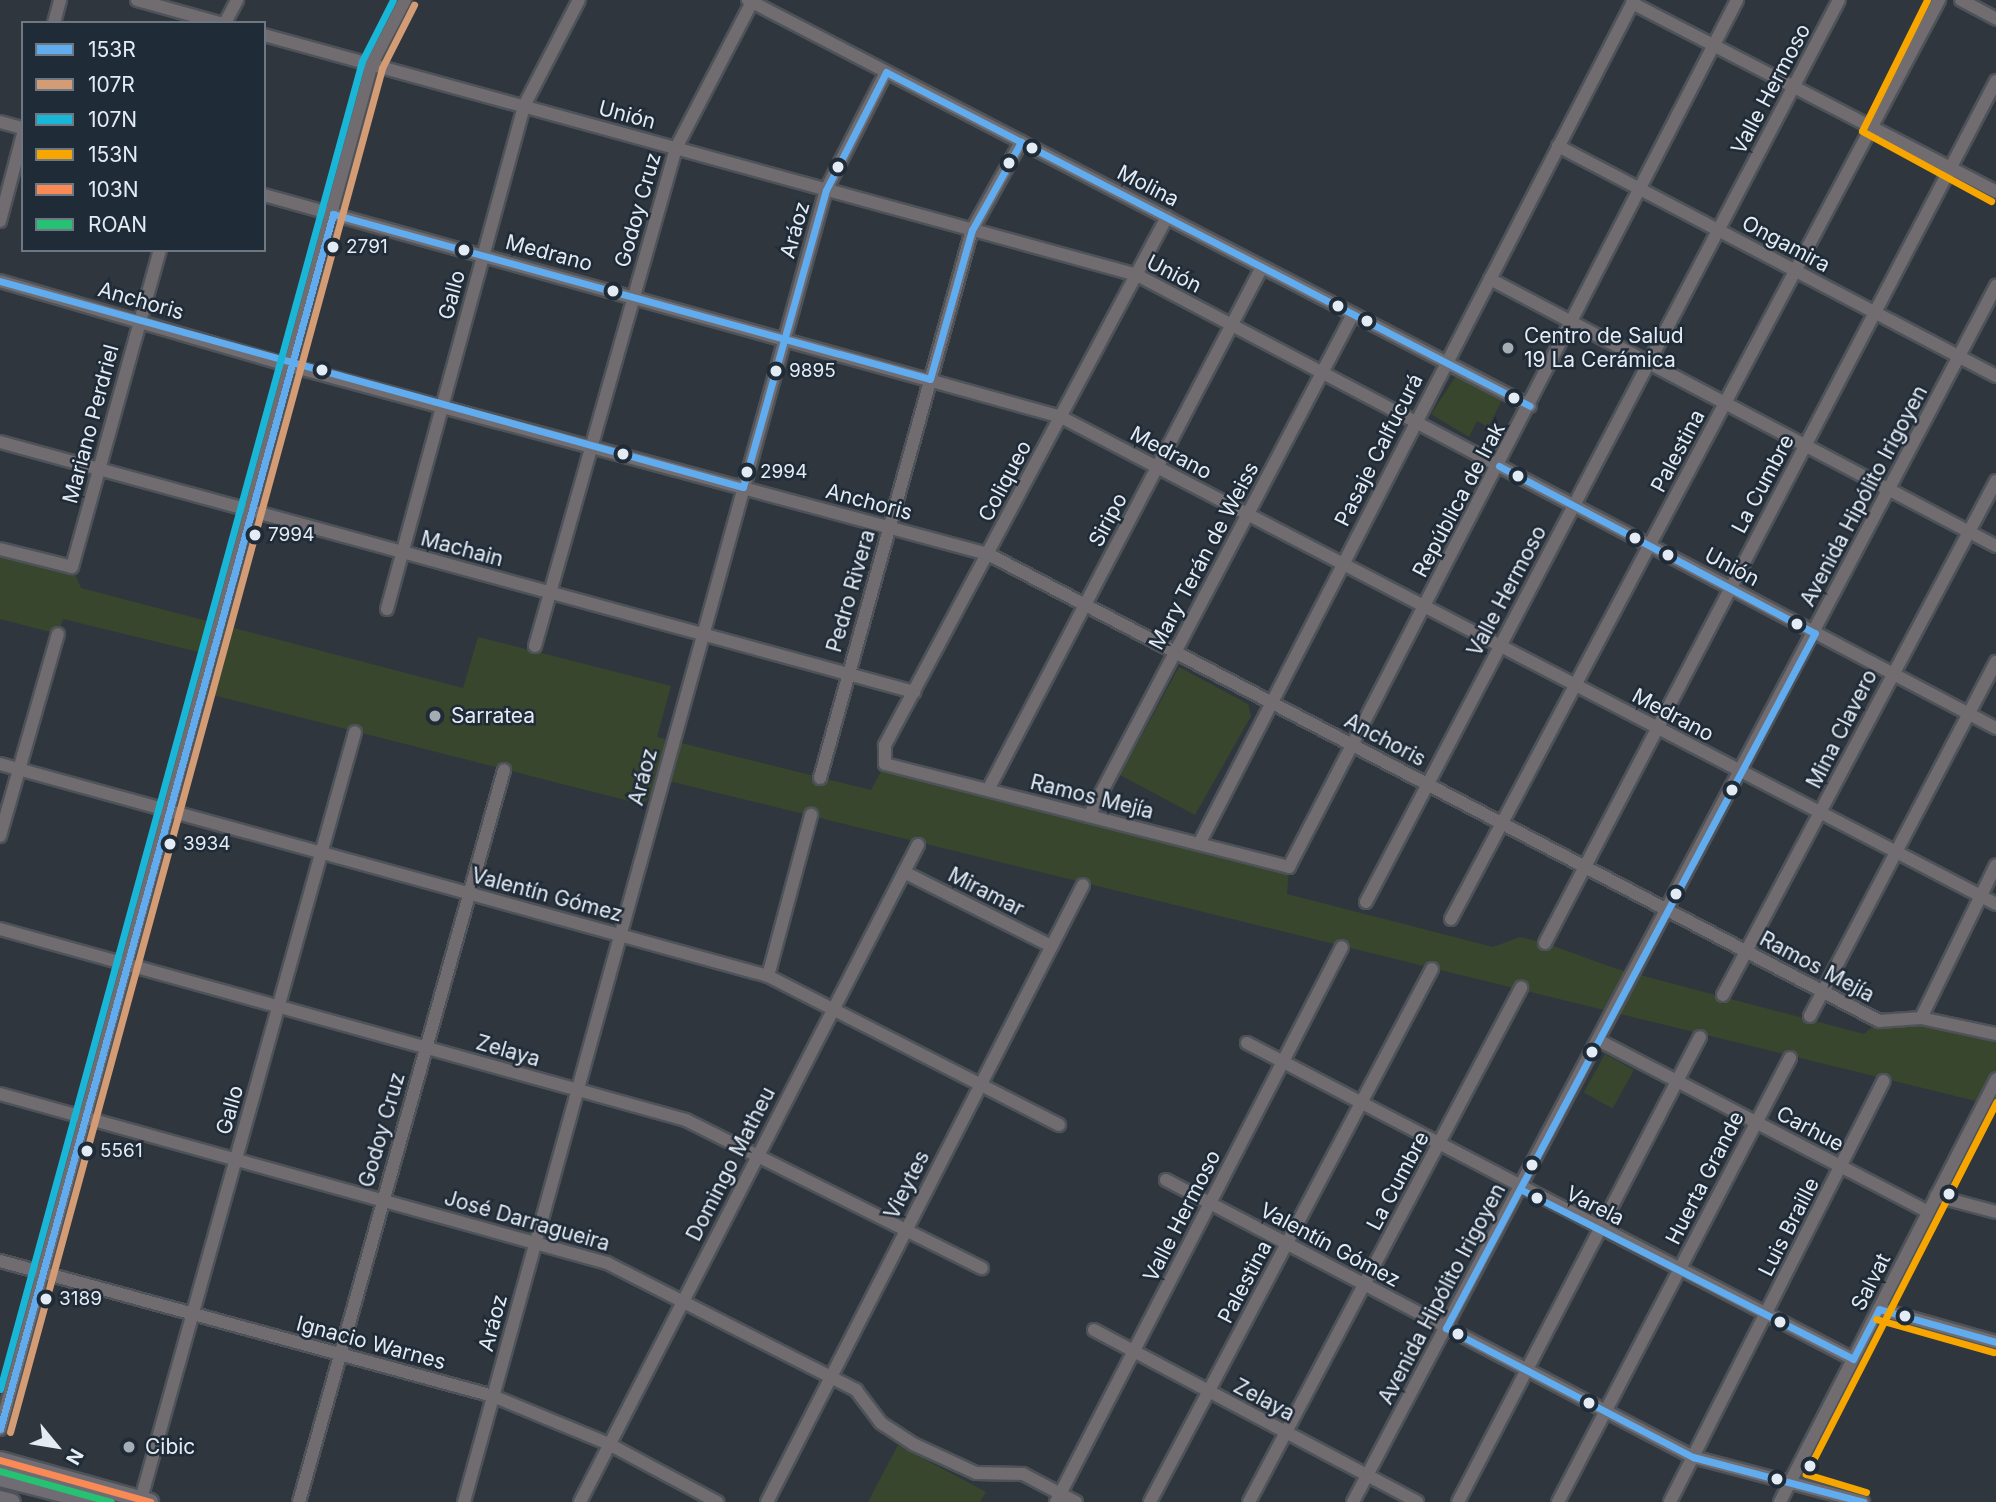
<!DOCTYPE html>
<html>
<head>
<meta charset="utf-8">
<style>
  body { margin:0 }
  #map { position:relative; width:1996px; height:1502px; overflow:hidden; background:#2f363d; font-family:Inter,sans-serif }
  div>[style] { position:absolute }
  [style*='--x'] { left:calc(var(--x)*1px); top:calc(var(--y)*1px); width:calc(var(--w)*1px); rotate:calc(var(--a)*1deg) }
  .green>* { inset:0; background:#39462e; transform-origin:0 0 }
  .roads { filter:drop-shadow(2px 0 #4d5359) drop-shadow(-2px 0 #4d5359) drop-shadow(0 2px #4d5359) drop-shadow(0 -2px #4d5359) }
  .minor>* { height:12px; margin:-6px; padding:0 6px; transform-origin:6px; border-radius:6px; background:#706c70 }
  .major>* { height:16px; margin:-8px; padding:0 8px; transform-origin:8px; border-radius:8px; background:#6f6d73 }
  .bus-1>* { height:7px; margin:-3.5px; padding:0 3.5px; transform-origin:3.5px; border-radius:3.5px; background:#60acee }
  .bus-2>* { height:7px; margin:-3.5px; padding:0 3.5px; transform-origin:3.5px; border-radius:3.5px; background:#d39c74 }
  .bus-3>* { height:7px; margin:-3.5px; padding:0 3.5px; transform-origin:3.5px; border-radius:3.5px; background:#1ab6d8 }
  .bus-4>* { height:7px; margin:-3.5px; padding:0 3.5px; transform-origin:3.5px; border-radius:3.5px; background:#f7a600 }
  .bus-5>* { height:7px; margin:-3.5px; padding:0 3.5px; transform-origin:3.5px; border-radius:3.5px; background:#f98a56 }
  .bus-6>* { height:7px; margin:-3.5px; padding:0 3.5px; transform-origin:3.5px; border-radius:3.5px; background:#26c172 }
  .dots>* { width:19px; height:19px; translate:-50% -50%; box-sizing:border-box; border:4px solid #202b38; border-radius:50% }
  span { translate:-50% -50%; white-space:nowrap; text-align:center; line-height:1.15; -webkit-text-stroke:5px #202b38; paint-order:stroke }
  .bus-label { font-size:19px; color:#e3ebf4 }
  .left { translate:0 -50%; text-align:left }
  .street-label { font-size:21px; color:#e3ebf4 }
  .poi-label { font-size:21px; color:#e3ebf4 }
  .legend { position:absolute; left:21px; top:21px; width:245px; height:231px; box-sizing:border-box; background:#202b38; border:2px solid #6e7883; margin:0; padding:9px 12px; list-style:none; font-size:21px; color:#e3ebf4 }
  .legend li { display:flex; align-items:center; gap:14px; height:35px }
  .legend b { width:35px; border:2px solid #6e7883 }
  .north { position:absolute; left:21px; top:1411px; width:70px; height:70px; -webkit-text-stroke:5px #202b38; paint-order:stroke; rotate:120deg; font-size:19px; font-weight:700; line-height:28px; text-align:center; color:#e3ebf4 }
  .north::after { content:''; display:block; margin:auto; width:24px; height:32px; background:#e3ebf4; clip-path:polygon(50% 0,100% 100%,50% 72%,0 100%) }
</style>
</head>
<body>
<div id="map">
  <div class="green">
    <div style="clip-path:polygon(1456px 376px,1502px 400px,1488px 427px,1477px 421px,1469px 437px,1431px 414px)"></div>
    <div style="clip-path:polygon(0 549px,72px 567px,81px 588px,463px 688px,478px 637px,671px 686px,657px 737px,871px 790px,885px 764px,1289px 867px,1287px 894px,1493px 947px,1520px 937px,1545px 943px,1617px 969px,1864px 1034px,1879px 1021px,1921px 1018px,1996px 1034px,1996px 1106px,673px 782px,641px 804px,201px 692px,211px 655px,63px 619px,58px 634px,0 619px)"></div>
    <div style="clip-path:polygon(1179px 667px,1248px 704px,1251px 716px,1195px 815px,1120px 775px)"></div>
    <div style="left:1605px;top:1054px;width:33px;height:44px;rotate:29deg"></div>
    <div style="clip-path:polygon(898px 1445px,986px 1492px,980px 1502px,868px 1502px)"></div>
  </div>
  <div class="roads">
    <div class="minor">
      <div style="--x:137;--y:0;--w:86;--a:15.5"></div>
      <div style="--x:748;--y:0;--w:881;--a:27.44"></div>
      <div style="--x:1961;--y:0;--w:40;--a:28"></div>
      <div style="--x:1632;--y:3;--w:410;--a:27.4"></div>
      <div style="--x:54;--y:23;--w:24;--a:-75"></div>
      <div style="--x:225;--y:23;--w:26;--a:-62"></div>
      <div style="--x:264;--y:35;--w:905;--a:15.37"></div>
      <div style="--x:1137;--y:275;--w:971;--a:27.81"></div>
      <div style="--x:0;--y:122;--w:24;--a:15"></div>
      <div style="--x:1558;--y:146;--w:495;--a:27.7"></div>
      <div style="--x:264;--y:195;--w:827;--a:15.56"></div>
      <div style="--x:1061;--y:417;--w:1054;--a:27.51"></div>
      <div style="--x:1167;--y:217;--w:599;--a:118.11"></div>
      <div style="--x:885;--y:745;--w:19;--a:90"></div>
      <div style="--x:885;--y:764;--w:417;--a:14.3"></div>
      <div style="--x:1289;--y:867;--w:976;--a:-62.67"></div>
      <div style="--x:0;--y:221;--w:90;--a:-75.2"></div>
      <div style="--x:1490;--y:279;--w:572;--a:27.82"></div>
      <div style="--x:0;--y:281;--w:303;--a:16.3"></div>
      <div style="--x:291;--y:366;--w:722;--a:15.1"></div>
      <div style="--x:988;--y:554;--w:1006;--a:27.66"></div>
      <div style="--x:1879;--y:1021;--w:42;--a:-4.1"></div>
      <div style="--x:1921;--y:1018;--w:77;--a:12"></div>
      <div style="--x:0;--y:442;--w:948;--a:15.3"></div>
      <div style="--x:0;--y:549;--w:74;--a:14"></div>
      <div style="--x:72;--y:567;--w:329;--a:-74.5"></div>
      <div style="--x:387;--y:609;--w:521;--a:-74.76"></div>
      <div style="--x:524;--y:106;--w:119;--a:-62.6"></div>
      <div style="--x:535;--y:646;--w:518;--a:-74.19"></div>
      <div style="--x:676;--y:148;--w:167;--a:-62.5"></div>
      <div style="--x:0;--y:764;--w:797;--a:15.43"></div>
      <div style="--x:768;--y:976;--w:327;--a:27.1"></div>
      <div style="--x:820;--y:778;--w:569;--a:-74.5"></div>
      <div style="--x:972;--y:230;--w:101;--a:-60.9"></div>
      <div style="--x:988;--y:790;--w:590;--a:-62.35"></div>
      <div style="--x:1089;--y:816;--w:567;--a:-62.26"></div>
      <div style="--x:0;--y:836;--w:210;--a:-74"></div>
      <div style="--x:1199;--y:844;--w:950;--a:-62.73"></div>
      <div style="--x:904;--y:872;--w:165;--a:26.7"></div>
      <div style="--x:1366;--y:902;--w:1018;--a:-62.33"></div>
      <div style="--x:1451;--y:919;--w:1041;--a:-62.03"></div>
      <div style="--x:0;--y:929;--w:712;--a:15.56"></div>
      <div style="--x:686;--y:1120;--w:331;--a:26.6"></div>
      <div style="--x:1545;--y:943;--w:973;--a:-62.38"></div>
      <div style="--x:768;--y:976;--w:167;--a:-75"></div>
      <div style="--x:1723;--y:995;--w:582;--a:-62.03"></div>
      <div style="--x:1810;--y:1016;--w:400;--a:-62.3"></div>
      <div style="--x:1921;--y:1018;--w:170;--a:-63.9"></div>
      <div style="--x:1600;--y:1041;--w:370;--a:27.5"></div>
      <div style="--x:1247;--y:1043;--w:683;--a:27.54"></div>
      <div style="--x:0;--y:1094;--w:630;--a:15.56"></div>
      <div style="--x:607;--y:1263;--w:280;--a:27"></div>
      <div style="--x:856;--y:1390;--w:41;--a:52.9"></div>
      <div style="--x:881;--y:1423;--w:38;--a:33"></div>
      <div style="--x:913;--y:1444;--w:69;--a:24.7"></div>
      <div style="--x:976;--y:1473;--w:47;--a:1.2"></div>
      <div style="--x:1023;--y:1474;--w:60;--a:27.8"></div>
      <div style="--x:1166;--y:1180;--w:595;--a:27.73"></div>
      <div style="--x:1693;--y:1457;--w:176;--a:14.8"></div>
      <div style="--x:1936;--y:1196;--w:62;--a:14.9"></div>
      <div style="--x:0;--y:1261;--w:511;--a:15.31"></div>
      <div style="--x:493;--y:1396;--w:126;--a:22.5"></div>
      <div style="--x:609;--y:1444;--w:123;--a:28.2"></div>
      <div style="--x:1879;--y:1309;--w:122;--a:15.8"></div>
      <div style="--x:1094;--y:1330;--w:366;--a:28"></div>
      <div style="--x:0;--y:1429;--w:1415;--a:-74.76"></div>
      <div style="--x:372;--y:64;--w:72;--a:-62.7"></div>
      <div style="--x:141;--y:1499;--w:796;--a:-74.41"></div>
      <div style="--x:299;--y:1502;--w:760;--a:-74.35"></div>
      <div style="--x:464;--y:1502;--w:1361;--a:-74.58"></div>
      <div style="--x:826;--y:190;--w:132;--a:-63"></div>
      <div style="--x:580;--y:1502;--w:739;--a:-62.78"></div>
      <div style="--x:767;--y:1502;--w:693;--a:-62.88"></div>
      <div style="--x:1056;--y:1502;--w:624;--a:-62.74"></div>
      <div style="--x:1150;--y:1502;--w:603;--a:-62.12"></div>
      <div style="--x:1249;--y:1502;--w:582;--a:-62.11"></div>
      <div style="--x:1353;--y:1502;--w:1376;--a:-62.13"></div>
      <div style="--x:1458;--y:1502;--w:524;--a:-62.51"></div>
      <div style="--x:1558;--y:1502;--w:501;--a:-62.41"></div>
      <div style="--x:1670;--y:1502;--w:472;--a:-63.1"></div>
      <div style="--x:1780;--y:1502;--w:475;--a:-62.9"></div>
    </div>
    <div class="major">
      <div style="--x:0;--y:1460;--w:156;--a:15.6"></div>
      <div style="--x:0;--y:1478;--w:97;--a:14.3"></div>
      <div style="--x:0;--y:1499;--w:12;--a:14"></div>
    </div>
  </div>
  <div class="bus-1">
    <div style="--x:0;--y:281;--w:771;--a:15.5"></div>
    <div style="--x:743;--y:487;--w:308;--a:-74.4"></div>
    <div style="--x:826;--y:190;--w:132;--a:-63"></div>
    <div style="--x:886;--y:72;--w:725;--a:27.41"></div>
    <div style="--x:1499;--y:466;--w:357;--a:27.9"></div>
    <div style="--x:1815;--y:633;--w:787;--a:117.97"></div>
    <div style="--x:1446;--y:1328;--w:279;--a:27.6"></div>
    <div style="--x:1693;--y:1457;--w:176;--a:14.8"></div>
    <div style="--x:1520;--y:1189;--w:374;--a:27"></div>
    <div style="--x:1853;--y:1359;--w:56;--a:-62.5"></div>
    <div style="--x:1879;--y:1309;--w:122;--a:15.8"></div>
    <div style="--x:0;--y:1429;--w:1260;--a:-74.67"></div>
    <div style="--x:333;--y:214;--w:619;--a:15.45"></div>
    <div style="--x:930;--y:379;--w:155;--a:-74.3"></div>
    <div style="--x:972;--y:230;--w:101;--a:-60.9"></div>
  </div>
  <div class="bus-2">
    <div style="--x:10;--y:1432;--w:1414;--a:-74.74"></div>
    <div style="--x:382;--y:68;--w:71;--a:-63.1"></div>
  </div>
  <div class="bus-3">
    <div style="--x:0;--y:1389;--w:1376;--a:-74.75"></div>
    <div style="--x:362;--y:61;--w:68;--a:-63.1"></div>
  </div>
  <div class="bus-4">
    <div style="--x:1927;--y:0;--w:146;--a:116.4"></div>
    <div style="--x:1862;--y:131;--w:147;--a:28.5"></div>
    <div style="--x:1876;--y:1319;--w:122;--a:15.8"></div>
    <div style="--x:1866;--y:1492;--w:63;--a:-163.3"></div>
    <div style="--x:1806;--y:1474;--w:418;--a:-62.9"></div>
  </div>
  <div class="bus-5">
    <div style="--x:0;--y:1460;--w:156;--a:15.6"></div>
  </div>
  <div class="bus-6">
    <div style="--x:0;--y:1471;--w:115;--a:15.6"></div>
  </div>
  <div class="dots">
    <div style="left:1032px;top:148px;background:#e3ebf4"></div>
    <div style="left:1009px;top:163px;background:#e3ebf4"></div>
    <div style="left:838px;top:167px;background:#e3ebf4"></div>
    <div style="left:333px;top:247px;background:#e3ebf4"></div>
    <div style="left:464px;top:250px;background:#e3ebf4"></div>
    <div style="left:613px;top:291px;background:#e3ebf4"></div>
    <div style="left:1338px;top:306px;background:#e3ebf4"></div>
    <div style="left:1367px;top:321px;background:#e3ebf4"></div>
    <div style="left:1508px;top:348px;background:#a4acb4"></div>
    <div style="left:322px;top:370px;background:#e3ebf4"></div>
    <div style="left:776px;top:371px;background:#e3ebf4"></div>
    <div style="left:1514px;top:398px;background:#e3ebf4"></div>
    <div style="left:623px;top:454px;background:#e3ebf4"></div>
    <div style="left:747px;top:472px;background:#e3ebf4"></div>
    <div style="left:1518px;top:476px;background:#e3ebf4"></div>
    <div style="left:255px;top:535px;background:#e3ebf4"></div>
    <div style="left:1635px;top:538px;background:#e3ebf4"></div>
    <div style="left:1668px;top:555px;background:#e3ebf4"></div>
    <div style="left:1797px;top:624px;background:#e3ebf4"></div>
    <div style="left:435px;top:716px;background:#a4acb4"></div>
    <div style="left:1732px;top:790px;background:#e3ebf4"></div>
    <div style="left:170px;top:844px;background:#e3ebf4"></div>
    <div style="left:1676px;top:894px;background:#e3ebf4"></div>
    <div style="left:1592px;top:1052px;background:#e3ebf4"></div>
    <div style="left:87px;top:1151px;background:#e3ebf4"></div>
    <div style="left:1532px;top:1165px;background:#e3ebf4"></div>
    <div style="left:1949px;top:1194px;background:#e3ebf4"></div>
    <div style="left:1537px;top:1198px;background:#e3ebf4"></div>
    <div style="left:46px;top:1299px;background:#e3ebf4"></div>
    <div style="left:1905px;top:1316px;background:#e3ebf4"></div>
    <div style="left:1780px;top:1322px;background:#e3ebf4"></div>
    <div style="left:1458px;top:1334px;background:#e3ebf4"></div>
    <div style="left:1589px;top:1403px;background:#e3ebf4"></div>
    <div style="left:129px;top:1447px;background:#a4acb4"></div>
    <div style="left:1810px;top:1466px;background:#e3ebf4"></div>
    <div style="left:1777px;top:1479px;background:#e3ebf4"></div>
  </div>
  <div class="bus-label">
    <span class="left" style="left:346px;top:247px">2791</span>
    <span class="left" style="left:789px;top:371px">9895</span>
    <span class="left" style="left:760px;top:472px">2994</span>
    <span class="left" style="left:268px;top:535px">7994</span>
    <span class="left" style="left:183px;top:844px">3934</span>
    <span class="left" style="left:100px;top:1151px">5561</span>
    <span class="left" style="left:59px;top:1299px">3189</span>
  </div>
  <div class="street-label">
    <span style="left:1771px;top:89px;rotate:-62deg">Valle Hermoso</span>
    <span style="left:627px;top:115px;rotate:15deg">Unión</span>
    <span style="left:1148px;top:186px;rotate:27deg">Molina</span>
    <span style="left:638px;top:210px;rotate:-74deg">Godoy Cruz</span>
    <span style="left:795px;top:230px;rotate:-74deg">Aráoz</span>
    <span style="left:1786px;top:244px;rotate:28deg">Ongamira</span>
    <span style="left:549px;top:253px;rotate:15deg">Medrano</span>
    <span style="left:1174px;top:274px;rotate:27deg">Unión</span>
    <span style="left:452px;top:295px;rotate:-75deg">Gallo</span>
    <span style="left:141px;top:301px;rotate:16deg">Anchoris</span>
    <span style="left:91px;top:424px;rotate:-75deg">Mariano Perdriel</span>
    <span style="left:1379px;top:450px;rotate:-63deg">Pasaje Calfucurá</span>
    <span style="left:1678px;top:451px;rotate:-62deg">Palestina</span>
    <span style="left:1171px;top:453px;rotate:28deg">Medrano</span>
    <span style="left:1005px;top:481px;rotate:-62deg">Coliqueo</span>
    <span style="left:1763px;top:484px;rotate:-62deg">La Cumbre</span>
    <span style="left:1864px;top:496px;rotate:-62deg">Avenida Hipólito Irigoyen</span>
    <span style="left:1459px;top:500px;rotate:-62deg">República de Irak</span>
    <span style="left:869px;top:502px;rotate:15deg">Anchoris</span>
    <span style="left:1108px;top:520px;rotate:-62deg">Siripo</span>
    <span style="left:462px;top:549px;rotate:15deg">Machain</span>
    <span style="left:1204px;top:556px;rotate:-62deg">Mary Terán de Weiss</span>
    <span style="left:1732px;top:567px;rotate:28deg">Unión</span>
    <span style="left:851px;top:591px;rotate:-74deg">Pedro Rivera</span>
    <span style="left:1507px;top:591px;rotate:-62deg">Valle Hermoso</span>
    <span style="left:1673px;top:715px;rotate:28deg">Medrano</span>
    <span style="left:1842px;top:729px;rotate:-63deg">Mina Clavero</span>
    <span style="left:1385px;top:740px;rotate:28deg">Anchoris</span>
    <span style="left:643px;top:777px;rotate:-75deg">Aráoz</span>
    <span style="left:1092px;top:797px;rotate:14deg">Ramos Mejía</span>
    <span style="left:986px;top:892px;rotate:27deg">Miramar</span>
    <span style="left:547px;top:895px;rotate:15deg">Valentín Gómez</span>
    <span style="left:1817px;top:967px;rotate:28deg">Ramos Mejía</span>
    <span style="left:508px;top:1051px;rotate:16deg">Zelaya</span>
    <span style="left:230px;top:1110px;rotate:-74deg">Gallo</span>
    <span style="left:1810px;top:1129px;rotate:28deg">Carhue</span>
    <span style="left:382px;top:1130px;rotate:-74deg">Godoy Cruz</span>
    <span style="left:731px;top:1164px;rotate:-63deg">Domingo Matheu</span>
    <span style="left:1705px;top:1178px;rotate:-63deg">Huerta Grande</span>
    <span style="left:1398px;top:1181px;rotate:-62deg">La Cumbre</span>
    <span style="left:907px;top:1185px;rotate:-63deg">Vieytes</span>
    <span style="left:1595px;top:1206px;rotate:27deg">Varela</span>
    <span style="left:1182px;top:1216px;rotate:-63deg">Valle Hermoso</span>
    <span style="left:527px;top:1221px;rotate:16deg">José Darragueira</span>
    <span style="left:1789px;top:1227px;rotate:-63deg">Luis Braille</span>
    <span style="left:1330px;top:1245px;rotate:28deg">Valentín Gómez</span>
    <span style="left:1245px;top:1282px;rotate:-62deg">Palestina</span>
    <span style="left:1871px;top:1282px;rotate:-63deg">Salvat</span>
    <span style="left:1442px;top:1294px;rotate:-62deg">Avenida Hipólito Irigoyen</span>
    <span style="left:493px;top:1323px;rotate:-75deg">Aráoz</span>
    <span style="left:371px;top:1343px;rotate:15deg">Ignacio Warnes</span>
    <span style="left:1264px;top:1400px;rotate:28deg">Zelaya</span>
  </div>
  <div class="poi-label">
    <span class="left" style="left:1524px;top:348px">Centro de Salud<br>19 La Cerámica</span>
    <span class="left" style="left:451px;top:716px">Sarratea</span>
    <span class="left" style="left:145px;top:1447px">Cibic</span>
  </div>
  <ul class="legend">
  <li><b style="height:9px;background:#60acee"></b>153R</li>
  <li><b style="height:9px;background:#d39c74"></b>107R</li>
  <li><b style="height:9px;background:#1ab6d8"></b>107N</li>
  <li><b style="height:9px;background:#f7a600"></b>153N</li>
  <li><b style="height:9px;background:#f98a56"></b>103N</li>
  <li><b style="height:9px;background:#26c172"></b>ROAN</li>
  </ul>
  <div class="north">N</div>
</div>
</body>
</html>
